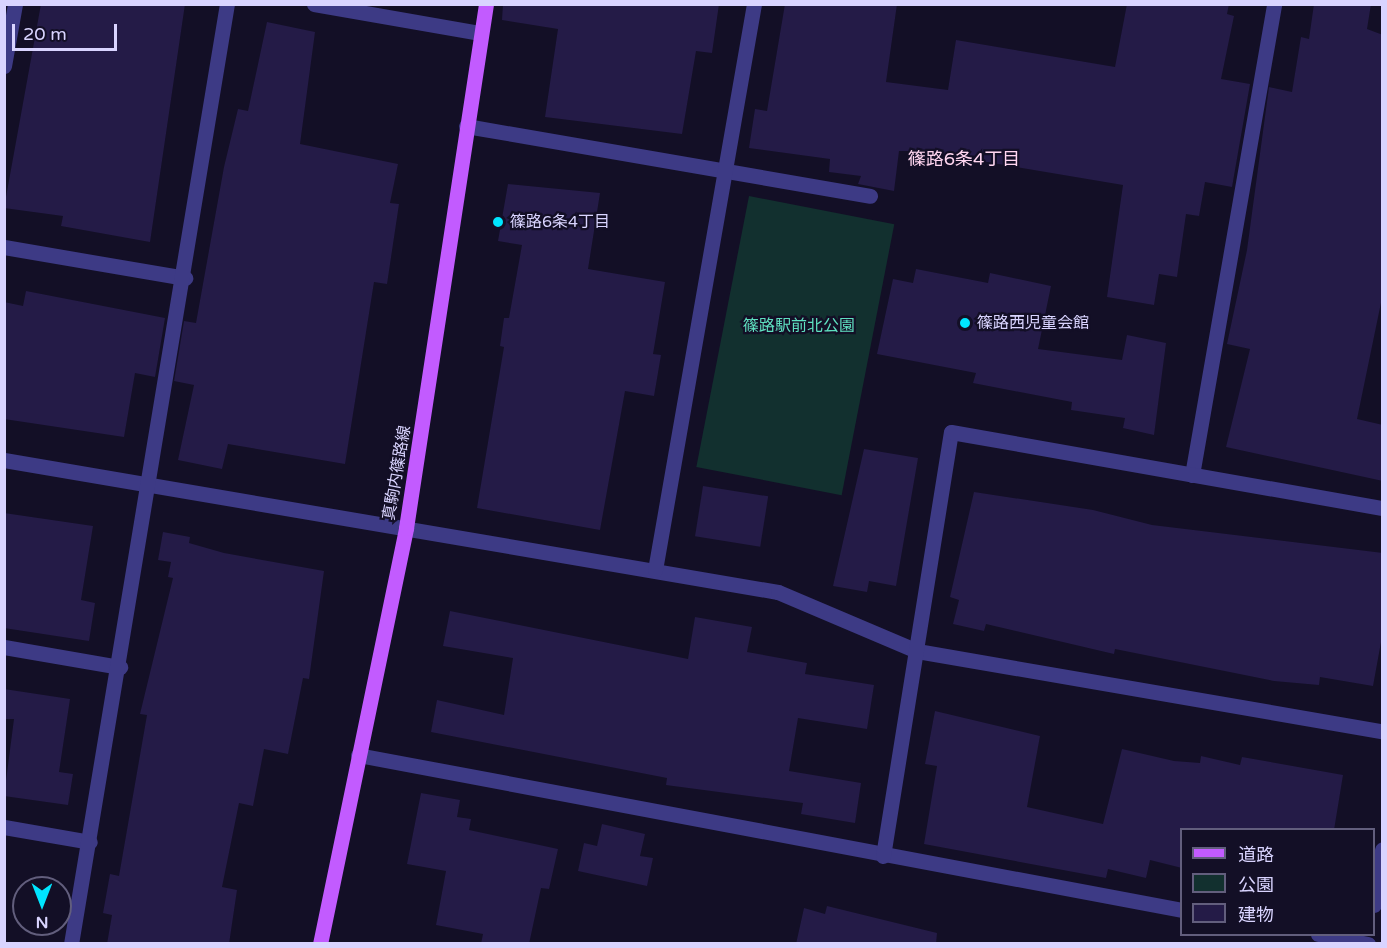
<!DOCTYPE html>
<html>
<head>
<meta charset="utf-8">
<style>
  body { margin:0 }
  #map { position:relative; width:1387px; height:948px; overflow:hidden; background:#130f26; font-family:"Varela Round","Noto Sans JP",sans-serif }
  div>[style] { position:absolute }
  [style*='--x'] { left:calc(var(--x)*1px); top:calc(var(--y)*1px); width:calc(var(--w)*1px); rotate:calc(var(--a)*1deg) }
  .green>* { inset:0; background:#12302f; transform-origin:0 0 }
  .building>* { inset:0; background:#241b47; transform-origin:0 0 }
  .minor>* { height:15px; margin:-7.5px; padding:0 7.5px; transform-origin:7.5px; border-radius:7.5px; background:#3d3a85 }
  .major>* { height:15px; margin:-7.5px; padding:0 7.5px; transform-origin:7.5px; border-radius:7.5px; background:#c25bff }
  .dots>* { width:16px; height:16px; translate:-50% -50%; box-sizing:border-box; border:3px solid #130f26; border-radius:50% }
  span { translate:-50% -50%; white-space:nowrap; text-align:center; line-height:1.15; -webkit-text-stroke:4.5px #130f26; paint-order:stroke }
  .poi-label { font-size:16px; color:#d9d4ff }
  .left { translate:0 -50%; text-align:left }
  .park-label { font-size:16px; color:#5fe0c0 }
  .street-label { font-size:16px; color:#d9d4ff }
  .neighbourhood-label { font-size:18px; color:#ffd6f0 }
  .frame { position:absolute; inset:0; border:6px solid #d9d4ff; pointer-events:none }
  .legend { position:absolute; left:1180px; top:828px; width:195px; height:108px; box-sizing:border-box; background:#130f26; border:2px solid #625e7d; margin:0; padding:8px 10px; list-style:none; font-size:18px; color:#d9d4ff }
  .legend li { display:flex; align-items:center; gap:12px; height:30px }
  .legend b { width:30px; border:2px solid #625e7d }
  .north { position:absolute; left:12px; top:876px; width:60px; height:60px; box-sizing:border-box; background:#130f26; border:2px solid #625e7d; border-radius:50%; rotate:180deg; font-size:16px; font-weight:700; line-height:24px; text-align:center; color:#d9d4ff }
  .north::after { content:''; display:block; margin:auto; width:21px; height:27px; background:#00e5ff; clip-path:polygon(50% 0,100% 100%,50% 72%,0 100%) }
  .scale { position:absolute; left:12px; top:24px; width:105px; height:27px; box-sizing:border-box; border:3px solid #d9d4ff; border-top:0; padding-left:8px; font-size:18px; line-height:21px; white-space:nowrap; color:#d9d4ff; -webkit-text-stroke:4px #130f26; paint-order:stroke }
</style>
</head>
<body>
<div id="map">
  <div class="green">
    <div style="left:749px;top:196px;width:148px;height:276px;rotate:11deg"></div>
  </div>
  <div class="building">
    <div style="clip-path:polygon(41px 4px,185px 4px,150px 242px,61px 226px,63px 216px,4px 208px)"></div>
    <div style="clip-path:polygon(503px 4px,719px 4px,712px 53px,696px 51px,682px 134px,545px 117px,558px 29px,502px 20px)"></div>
    <div style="clip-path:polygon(785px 4px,897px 4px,886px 82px,948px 90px,956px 40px,1115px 67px,1127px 4px,1229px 4px,1227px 14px,1234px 16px,1221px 79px,1250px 84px,1232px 187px,1205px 182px,1199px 216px,1186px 214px,1177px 277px,1159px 274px,1154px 305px,1107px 297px,1123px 185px,922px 151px,899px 151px,894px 191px,858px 184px,861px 176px,829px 172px,830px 159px,749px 148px,755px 109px,767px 111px)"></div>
    <div style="clip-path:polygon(1314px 4px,1371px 4px,1367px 29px,1383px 35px,1383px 293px,1357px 419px,1383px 425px,1383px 481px,1226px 447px,1250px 349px,1227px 344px,1247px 250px,1269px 87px,1292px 92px,1301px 37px,1309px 39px)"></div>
    <div style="clip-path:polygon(267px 22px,315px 32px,300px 144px,398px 164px,390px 203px,399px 204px,387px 284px,374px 282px,345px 464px,228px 444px,222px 469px,178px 460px,194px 385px,174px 381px,184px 321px,196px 323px,224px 167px,238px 109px,248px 111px)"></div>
    <div style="clip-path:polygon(508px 184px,600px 193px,588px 269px,665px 282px,653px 354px,661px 355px,654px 396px,625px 391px,600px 530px,477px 508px,504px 347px,500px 346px,504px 318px,509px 318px,522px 245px,498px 241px)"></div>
    <div style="clip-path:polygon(916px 269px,988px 283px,990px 273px,1051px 286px,1038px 349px,1122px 360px,1127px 335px,1166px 343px,1154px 435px,1123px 428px,1125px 418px,1071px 410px,1072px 402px,973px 383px,976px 373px,877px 354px,893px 279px,913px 283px)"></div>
    <div style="clip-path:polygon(26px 291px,165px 318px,155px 377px,135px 373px,124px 437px,4px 419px,4px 302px,23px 306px)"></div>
    <div style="clip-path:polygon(864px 449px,918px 458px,896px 586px,869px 581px,867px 592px,833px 586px)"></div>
    <div style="left:703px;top:486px;width:66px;height:51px;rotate:9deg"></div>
    <div style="clip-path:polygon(974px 492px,1093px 510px,1152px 525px,1383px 553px,1383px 631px,1373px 686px,1320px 677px,1319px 685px,1274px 681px,1115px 649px,1114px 654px,986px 624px,984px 631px,953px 624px,959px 600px,950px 597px)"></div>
    <div style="clip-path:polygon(4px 513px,93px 526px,81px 600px,95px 603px,89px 641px,4px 628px)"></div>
    <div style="clip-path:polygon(163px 532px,190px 537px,189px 543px,224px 553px,324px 571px,309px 679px,303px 678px,288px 754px,264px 749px,253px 806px,239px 803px,222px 887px,237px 890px,229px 944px,107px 944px,112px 915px,103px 913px,110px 874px,119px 876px,147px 715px,140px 714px,173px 578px,168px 577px,171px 562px,158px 560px)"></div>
    <div style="clip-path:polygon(450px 611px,688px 659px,695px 617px,752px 627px,747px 652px,807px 663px,805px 674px,874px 685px,867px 729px,798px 718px,789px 771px,861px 783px,855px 823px,801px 814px,803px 803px,666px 785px,667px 778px,431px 732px,437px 700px,504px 715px,513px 658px,443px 646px)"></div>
    <div style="clip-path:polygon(4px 689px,70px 699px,59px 772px,73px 774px,68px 805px,4px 796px,14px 719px,4px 719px)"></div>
    <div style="clip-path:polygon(935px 711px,1040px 736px,1027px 807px,1103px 824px,1122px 749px,1174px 761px,1200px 763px,1201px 756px,1240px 765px,1242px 757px,1343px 775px,1334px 830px,1182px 830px,1182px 868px,1150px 860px,1146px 878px,1108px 869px,1106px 878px,924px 844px,937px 766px,925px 764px)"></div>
    <div style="clip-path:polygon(421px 793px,460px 800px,457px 817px,471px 819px,469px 830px,558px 849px,549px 889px,541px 888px,529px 944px,481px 944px,483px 934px,436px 925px,446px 871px,407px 864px)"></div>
    <div style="clip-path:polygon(602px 824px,645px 834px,640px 856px,653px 858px,647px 886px,578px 871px,584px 843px,597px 846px)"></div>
    <div style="clip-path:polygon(827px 906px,937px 933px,936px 944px,796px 944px,804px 908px,825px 914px)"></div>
  </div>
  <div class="minor">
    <div style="--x:314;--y:4;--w:169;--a:9.9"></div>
    <div style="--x:4;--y:66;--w:63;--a:-79.9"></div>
    <div style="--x:466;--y:126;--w:410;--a:9.8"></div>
    <div style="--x:4;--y:247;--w:184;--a:9.7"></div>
    <div style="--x:4;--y:460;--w:785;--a:9.68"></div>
    <div style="--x:778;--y:592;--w:151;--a:23"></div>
    <div style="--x:917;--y:651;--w:472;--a:9.8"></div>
    <div style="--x:1192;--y:475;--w:478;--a:-80.1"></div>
    <div style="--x:655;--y:570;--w:575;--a:-80.08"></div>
    <div style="--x:4;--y:647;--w:118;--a:9.8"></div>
    <div style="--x:358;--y:755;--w:838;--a:10.65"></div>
    <div style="--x:4;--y:827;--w:87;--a:9.9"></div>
    <div style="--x:883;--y:856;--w:429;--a:-80.9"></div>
    <div style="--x:951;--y:432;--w:438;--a:10"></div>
    <div style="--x:1374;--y:905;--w:56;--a:-81.7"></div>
    <div style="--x:1318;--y:934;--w:51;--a:11.3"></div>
    <div style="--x:71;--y:944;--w:953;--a:-80.58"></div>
  </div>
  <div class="major">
    <div style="--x:320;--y:944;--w:425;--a:-78.3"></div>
    <div style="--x:406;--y:528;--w:530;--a:-81.32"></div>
  </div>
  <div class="dots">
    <div style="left:498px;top:222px;background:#00e5ff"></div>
    <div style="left:965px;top:323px;background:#00e5ff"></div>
  </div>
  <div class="poi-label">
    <span class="left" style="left:510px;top:222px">篠路6条4丁目</span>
    <span class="left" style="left:977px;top:323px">篠路西児童会館</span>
  </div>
  <div class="park-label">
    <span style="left:799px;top:326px">篠路駅前北公園</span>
  </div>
  <div class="street-label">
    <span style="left:397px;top:473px;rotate:-80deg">真駒内篠路線</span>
  </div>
  <div class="neighbourhood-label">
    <span style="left:964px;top:159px">篠路6条4丁目</span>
  </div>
  <div class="frame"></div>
  <ul class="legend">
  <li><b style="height:8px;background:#c25bff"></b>道路</li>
  <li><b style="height:16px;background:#12302f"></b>公園</li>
  <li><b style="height:16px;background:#241b47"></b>建物</li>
  </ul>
  <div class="north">N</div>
  <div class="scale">20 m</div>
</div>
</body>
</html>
